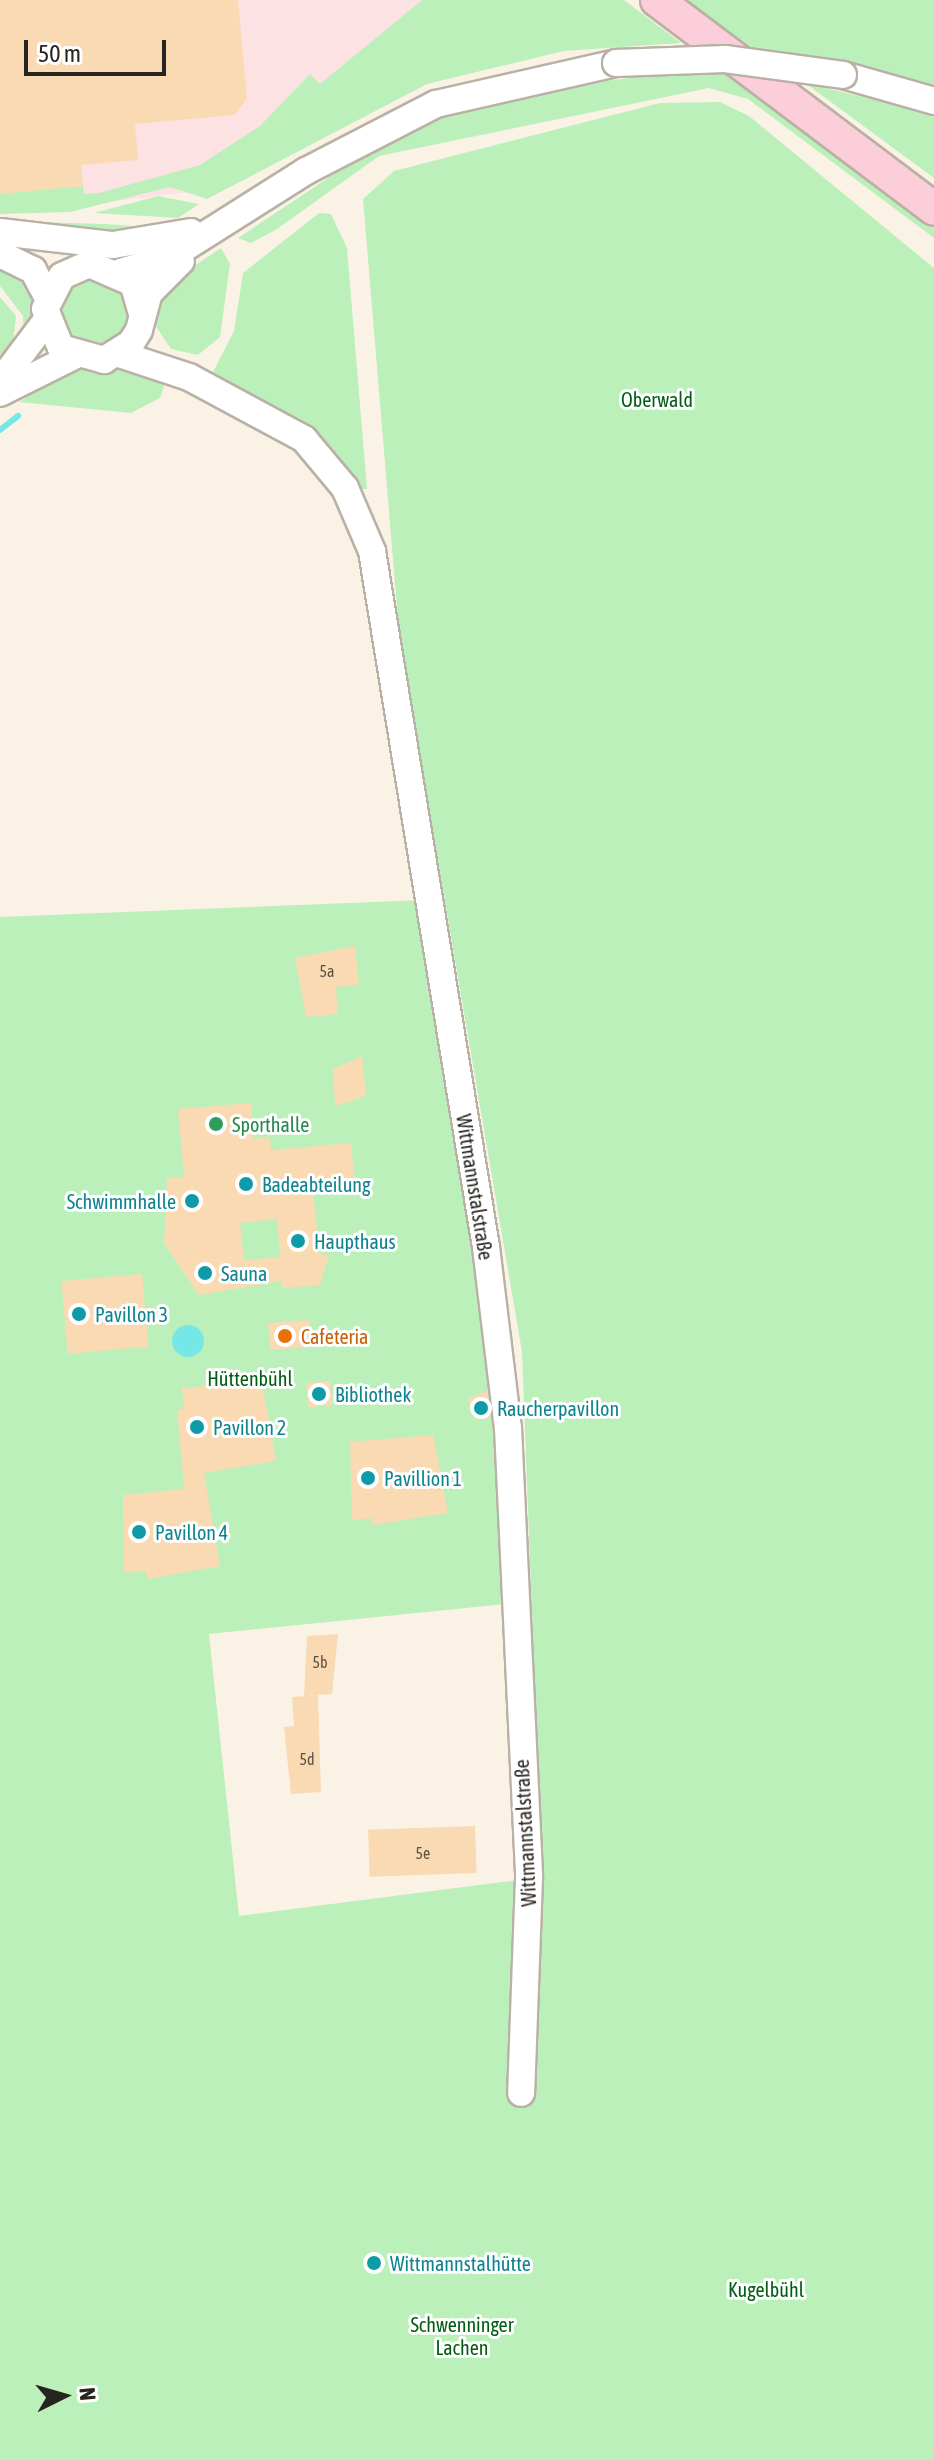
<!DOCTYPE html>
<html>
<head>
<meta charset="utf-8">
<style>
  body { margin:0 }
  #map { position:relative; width:934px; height:2460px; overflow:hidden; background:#fbf2e6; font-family:"Asap Condensed",sans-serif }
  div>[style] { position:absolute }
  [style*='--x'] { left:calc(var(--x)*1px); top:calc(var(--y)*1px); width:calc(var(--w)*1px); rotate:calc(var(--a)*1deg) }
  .commercial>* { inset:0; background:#fde2e3 }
  .green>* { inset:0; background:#bcf0bb }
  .round { border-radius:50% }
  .water>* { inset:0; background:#76e7e7 }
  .stream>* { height:6px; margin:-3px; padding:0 3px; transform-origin:3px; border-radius:3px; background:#76e7e7 }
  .building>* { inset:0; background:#f9dab2; transform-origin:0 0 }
  .roads { filter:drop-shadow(2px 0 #bab1a6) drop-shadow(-2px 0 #bab1a6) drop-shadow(0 2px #bab1a6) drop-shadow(0 -2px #bab1a6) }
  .minor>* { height:26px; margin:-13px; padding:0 13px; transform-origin:13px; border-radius:13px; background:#fff }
  .major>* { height:32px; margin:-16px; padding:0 16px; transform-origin:16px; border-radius:16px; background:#fbced9 }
  .bridges { filter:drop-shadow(2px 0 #bab1a6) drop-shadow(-2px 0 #bab1a6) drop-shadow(0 2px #bab1a6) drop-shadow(0 -2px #bab1a6) }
  .minor-bridge>* { height:26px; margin:-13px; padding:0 13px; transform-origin:13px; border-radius:13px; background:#fff }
  .dots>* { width:22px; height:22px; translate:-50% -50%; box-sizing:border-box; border:4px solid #fff; border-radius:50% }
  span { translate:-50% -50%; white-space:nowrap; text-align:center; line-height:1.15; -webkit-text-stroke:6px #fff; paint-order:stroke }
  .number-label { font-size:16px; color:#5c5244 }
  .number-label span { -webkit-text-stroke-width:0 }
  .park-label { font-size:20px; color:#005d11 }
  .leisure-label { font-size:20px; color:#27864d }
  .left { translate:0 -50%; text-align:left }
  .culture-label { font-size:20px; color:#0d838f }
  .right { translate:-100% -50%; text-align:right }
  .street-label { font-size:20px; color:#282420 }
  .food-label { font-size:20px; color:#c56008 }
  .north { position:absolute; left:24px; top:2356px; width:80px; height:80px; -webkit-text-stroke:6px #fff; paint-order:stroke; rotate:85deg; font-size:22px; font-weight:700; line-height:32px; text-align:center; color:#282420 }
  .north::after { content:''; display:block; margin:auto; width:28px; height:36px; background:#282420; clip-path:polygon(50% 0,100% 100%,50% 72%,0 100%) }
  .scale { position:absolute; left:24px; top:40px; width:142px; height:36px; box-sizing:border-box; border:4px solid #282420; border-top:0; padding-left:10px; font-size:24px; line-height:28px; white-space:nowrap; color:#282420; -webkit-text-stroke:6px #fff; paint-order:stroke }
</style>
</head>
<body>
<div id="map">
  <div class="commercial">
    <div style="clip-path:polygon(0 0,459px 0,464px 43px,190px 192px,0 215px)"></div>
  </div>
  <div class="green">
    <div style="clip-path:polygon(422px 0,624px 0,681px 43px,564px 51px,427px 84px,207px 199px,170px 187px,70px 212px,0 214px,0 193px,83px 186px,84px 194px,99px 193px,200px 165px,260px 126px,310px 74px,320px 84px)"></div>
    <div style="clip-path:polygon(674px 0,934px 0,934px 86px,858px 64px,739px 45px)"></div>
    <div style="clip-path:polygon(719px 68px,756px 83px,934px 223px,934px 238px,748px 99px,709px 88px,379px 156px,277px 229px,251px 243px,238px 238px,379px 144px,458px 112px,551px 87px)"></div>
    <div style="clip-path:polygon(805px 83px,934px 114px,934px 178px)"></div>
    <div style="clip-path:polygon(720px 102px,749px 116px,934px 268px,934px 2460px,0 2460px,0 917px,425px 900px,500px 1352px,514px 1603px,209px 1634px,239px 1916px,542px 1877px,522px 1352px,399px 632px,363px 199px,394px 171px,660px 103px)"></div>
    <div style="clip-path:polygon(158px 196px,199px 204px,178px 218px,94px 213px)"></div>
    <div style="clip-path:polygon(319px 213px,331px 214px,347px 248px,367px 489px,359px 489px,337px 454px,290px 418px,213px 372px,234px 331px,243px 273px)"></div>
    <div style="clip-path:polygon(34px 222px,105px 224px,176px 229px,145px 237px)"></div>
    <div style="clip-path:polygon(221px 248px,230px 264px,220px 337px,198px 355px,171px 349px,153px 322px,164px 286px)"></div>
    <div style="clip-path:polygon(0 264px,35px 291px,36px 321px,24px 338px,23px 316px,0 286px)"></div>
    <div class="round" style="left:61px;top:278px;width:68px;height:68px"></div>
    <div style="clip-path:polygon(0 297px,16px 316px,13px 344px,0 355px)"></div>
    <div style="clip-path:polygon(122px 367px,157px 378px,164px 386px,160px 398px,131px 413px,19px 402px,74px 369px)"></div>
  </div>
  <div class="water">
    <div class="round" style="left:172px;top:1325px;width:32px;height:32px"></div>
  </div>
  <div class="stream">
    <div style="--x:0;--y:430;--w:23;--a:-38"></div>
  </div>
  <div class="building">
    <div style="clip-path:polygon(0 0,238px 0,247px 99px,234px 115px,135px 124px,138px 160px,81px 165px,83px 186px,0 194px)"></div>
    <div style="clip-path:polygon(355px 946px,359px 984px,336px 987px,338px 1014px,306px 1017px,295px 958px)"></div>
    <div style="clip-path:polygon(362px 1056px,366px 1096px,335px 1106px,333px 1069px)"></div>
    <div style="clip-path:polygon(evenodd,251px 1103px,254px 1139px,270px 1137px,271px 1150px,351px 1143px,355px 1184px,313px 1188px,319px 1254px,329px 1255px,320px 1285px,283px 1288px,282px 1281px,199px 1295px,164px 1243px,167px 1178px,184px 1177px,178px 1109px,251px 1103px,277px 1219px,280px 1257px,244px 1260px,240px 1223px,277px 1219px)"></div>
    <div style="left:142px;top:1274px;width:73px;height:81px;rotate:85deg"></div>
    <div style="left:310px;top:1320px;width:27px;height:42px;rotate:86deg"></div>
    <div style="clip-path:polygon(262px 1381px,276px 1461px,204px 1473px,220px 1566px,147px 1579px,146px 1571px,124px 1573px,123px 1495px,184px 1489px,177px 1410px,184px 1409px,182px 1388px)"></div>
    <div style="left:330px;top:1381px;width:24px;height:24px;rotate:85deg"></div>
    <div style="clip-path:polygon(487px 1391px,490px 1418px,476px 1419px,468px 1399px)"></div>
    <div style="clip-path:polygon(433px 1435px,448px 1513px,372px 1525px,372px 1518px,352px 1520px,350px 1442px)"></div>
    <div style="clip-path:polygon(338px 1634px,332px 1694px,304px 1696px,307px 1636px)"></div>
    <div style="clip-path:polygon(318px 1695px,321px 1792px,291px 1794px,284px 1727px,294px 1726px,292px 1697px)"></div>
    <div style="left:475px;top:1826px;width:47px;height:107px;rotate:88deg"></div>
  </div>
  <div class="roads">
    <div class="minor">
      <div style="--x:843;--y:75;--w:95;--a:15.9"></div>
      <div style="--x:0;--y:232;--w:114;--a:6.6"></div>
      <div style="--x:113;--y:245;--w:79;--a:-9.5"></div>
      <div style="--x:0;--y:254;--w:37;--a:26"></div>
      <div style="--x:33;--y:270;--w:32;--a:62"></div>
      <div style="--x:121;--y:272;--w:51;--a:-17"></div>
      <div style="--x:170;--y:257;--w:161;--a:-32.3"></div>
      <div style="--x:306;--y:171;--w:146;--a:-27.3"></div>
      <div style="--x:436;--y:104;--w:185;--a:-12.8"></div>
      <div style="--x:142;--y:314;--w:32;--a:-106"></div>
      <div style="--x:133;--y:283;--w:48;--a:-156.6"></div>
      <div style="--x:89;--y:264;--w:30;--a:156"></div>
      <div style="--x:62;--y:276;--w:37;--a:117"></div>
      <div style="--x:45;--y:309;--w:42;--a:67.7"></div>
      <div style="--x:61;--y:348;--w:45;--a:15.6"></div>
      <div style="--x:104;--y:360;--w:32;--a:-32"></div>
      <div style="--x:131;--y:343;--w:15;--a:-58"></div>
      <div style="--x:139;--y:330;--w:38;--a:-75"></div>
      <div style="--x:149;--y:293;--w:45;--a:-45"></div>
      <div style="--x:119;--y:354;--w:74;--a:18.2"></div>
      <div style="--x:189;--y:377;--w:131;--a:28.3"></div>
      <div style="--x:304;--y:439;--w:64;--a:50.1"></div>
      <div style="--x:345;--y:488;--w:69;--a:66.8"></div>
      <div style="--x:372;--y:551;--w:705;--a:80.7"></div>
      <div style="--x:486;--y:1247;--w:182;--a:83.1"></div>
      <div style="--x:508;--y:1428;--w:450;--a:87.3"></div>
      <div style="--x:529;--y:1878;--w:215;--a:92.1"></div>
      <div style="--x:0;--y:382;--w:76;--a:-53"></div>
      <div style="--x:0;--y:393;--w:83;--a:-26.6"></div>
    </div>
    <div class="major">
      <div style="--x:657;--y:0;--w:347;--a:37"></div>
    </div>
  </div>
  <div class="bridges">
    <div class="minor-bridge">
      <div style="--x:616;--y:63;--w:109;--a:-2.1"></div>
      <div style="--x:725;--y:59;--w:119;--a:7.7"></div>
    </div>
  </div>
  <div class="dots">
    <div style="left:216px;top:1124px;background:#2e9e5b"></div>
    <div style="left:246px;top:1184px;background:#0f9aa8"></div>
    <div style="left:192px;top:1201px;background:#0f9aa8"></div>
    <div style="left:298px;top:1241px;background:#0f9aa8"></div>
    <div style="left:205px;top:1273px;background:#0f9aa8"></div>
    <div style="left:79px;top:1314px;background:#0f9aa8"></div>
    <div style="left:285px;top:1336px;background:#e8710a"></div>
    <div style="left:319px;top:1394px;background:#0f9aa8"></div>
    <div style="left:481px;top:1408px;background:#0f9aa8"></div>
    <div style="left:197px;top:1427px;background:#0f9aa8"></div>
    <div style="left:368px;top:1478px;background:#0f9aa8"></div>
    <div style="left:139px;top:1532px;background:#0f9aa8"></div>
    <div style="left:374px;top:2263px;background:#0f9aa8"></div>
  </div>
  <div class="number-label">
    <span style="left:327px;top:971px">5a</span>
    <span style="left:320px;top:1662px">5b</span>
    <span style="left:307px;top:1759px">5d</span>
    <span style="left:423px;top:1853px">5e</span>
  </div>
  <div class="park-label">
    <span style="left:657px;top:399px">Oberwald</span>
    <span style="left:250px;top:1378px">Hüttenbühl</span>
    <span style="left:766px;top:2289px">Kugelbühl</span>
    <span style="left:462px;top:2336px">Schwenninger<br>Lachen</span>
  </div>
  <div class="leisure-label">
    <span class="left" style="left:232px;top:1124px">Sporthalle</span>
  </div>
  <div class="culture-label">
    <span class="left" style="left:262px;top:1184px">Badeabteilung</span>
    <span class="right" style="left:176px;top:1201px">Schwimmhalle</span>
    <span class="left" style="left:314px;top:1241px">Haupthaus</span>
    <span class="left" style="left:221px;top:1273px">Sauna</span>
    <span class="left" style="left:95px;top:1314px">Pavillon 3</span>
    <span class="left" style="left:335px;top:1394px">Bibliothek</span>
    <span class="left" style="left:497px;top:1408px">Raucherpavillon</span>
    <span class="left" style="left:213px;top:1427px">Pavillon 2</span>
    <span class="left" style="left:384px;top:1478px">Pavillion 1</span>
    <span class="left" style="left:155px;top:1532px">Pavillon 4</span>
    <span class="left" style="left:390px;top:2263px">Wittmannstalhütte</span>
  </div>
  <div class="street-label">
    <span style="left:475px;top:1187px;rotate:81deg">Wittmannstalstraße</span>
    <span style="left:525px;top:1833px;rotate:-93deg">Wittmannstalstraße</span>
  </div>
  <div class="food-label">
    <span class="left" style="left:301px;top:1336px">Cafeteria</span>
  </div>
  <div class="north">N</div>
  <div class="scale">50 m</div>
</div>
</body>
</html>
